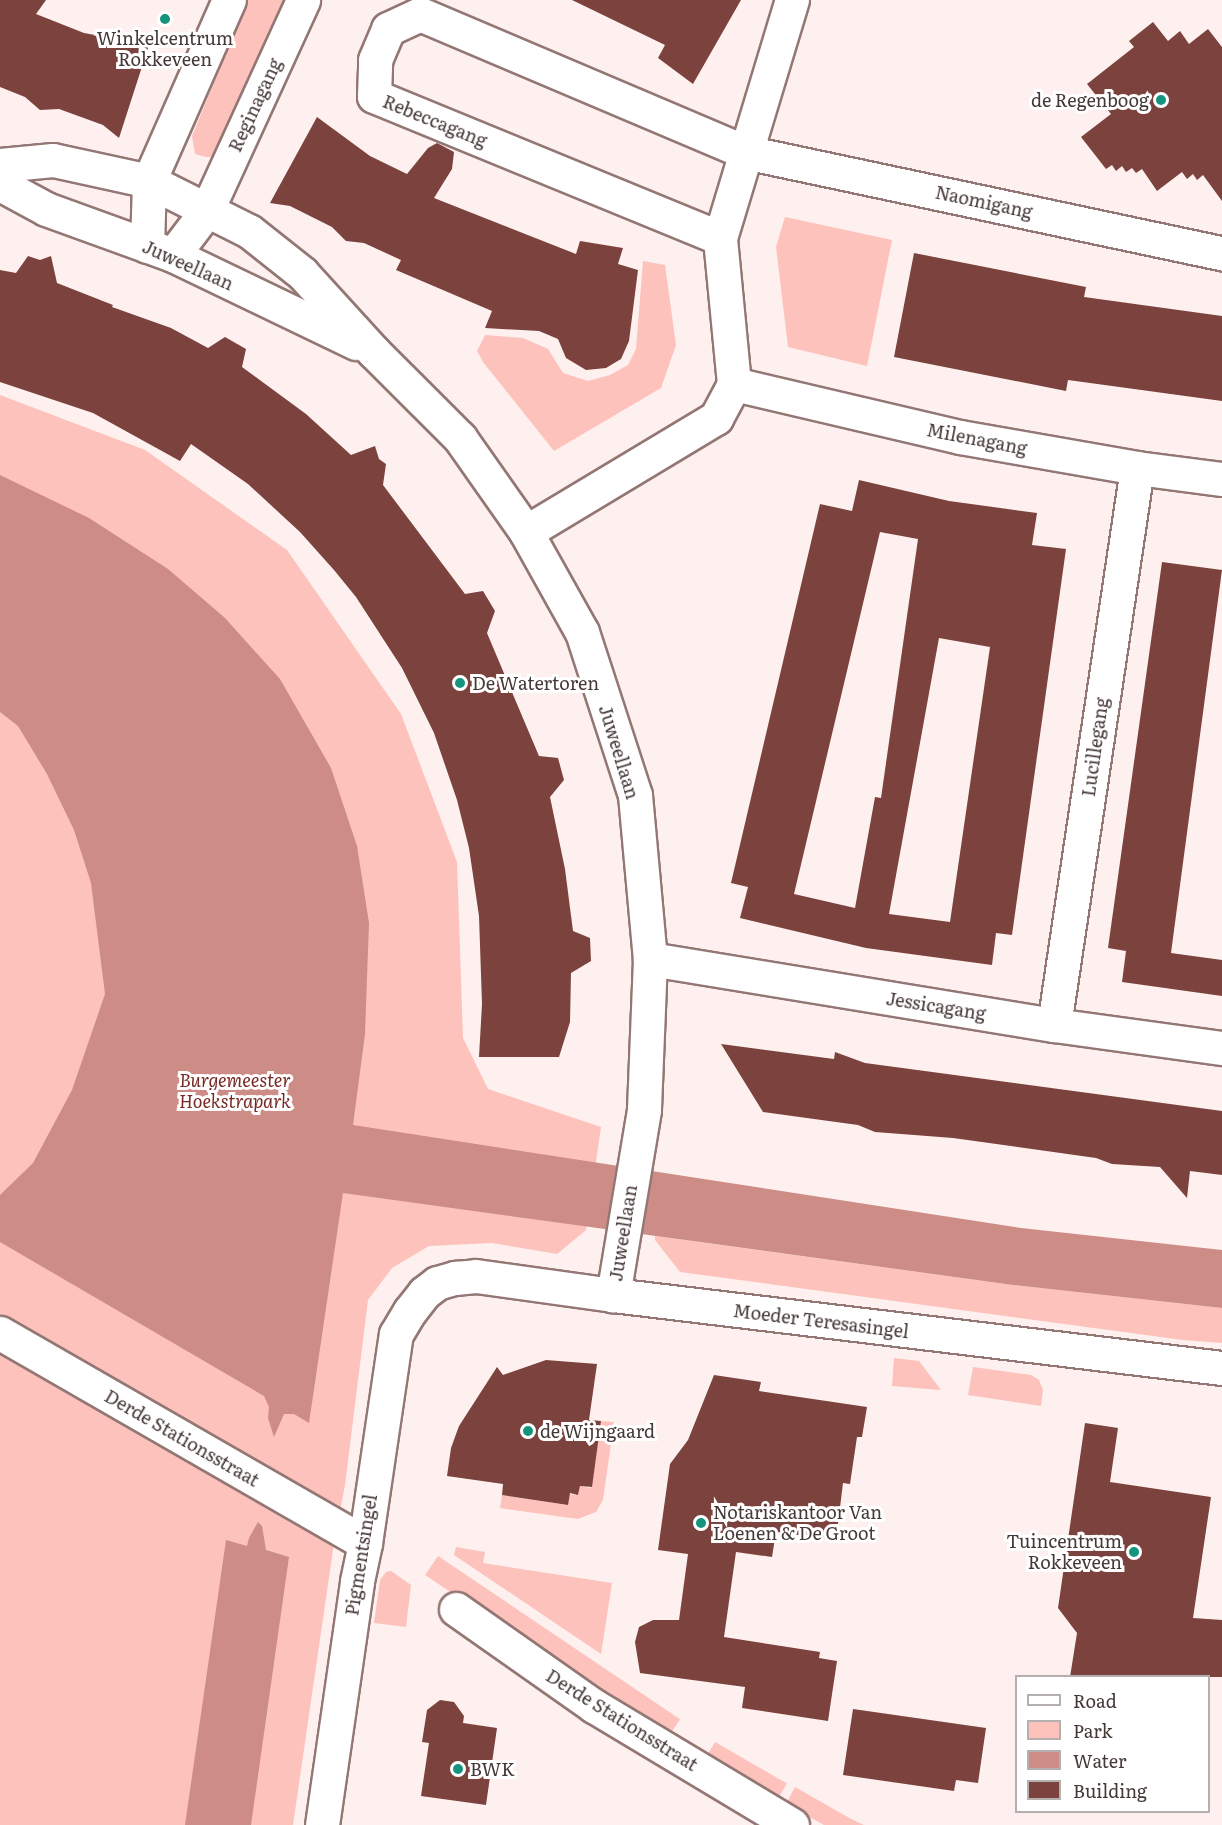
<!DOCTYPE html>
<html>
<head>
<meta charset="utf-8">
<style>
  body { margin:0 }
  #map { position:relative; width:1222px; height:1825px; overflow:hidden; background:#fdf0ee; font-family:Literata,serif }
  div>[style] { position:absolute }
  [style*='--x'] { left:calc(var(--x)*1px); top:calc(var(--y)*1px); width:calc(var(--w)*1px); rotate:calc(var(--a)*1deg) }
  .green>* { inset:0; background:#fdc2bb; transform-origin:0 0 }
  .water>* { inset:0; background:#cd8c85 }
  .building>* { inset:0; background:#7c433e }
  .roads { filter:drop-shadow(2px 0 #937774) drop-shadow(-2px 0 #937774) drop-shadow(0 2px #937774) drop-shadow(0 -2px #937774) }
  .minor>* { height:33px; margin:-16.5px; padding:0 16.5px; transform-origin:16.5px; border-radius:16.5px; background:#fff }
  .dots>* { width:16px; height:16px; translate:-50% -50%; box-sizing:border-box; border:3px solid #fff; border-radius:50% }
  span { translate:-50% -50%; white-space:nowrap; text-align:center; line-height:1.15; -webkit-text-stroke:6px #fff; paint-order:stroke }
  .poi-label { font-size:18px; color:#453937 }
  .right { translate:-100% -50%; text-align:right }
  .left { translate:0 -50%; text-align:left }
  .street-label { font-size:18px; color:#453937 }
  .park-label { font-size:18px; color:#772925; font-style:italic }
  .legend { position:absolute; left:1015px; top:1675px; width:195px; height:138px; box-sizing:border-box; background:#fff; border:2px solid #b5b0af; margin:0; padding:8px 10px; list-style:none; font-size:18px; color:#453937 }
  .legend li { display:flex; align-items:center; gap:12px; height:30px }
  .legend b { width:30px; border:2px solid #b5b0af }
</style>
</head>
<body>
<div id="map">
  <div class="green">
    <div style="clip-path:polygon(248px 0,290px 0,214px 157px,206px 157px,195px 154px,192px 136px)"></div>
    <div style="clip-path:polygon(785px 217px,892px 240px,867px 366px,788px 347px,776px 247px)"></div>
    <div style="clip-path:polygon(643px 261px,665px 265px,676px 345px,661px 388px,554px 451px,483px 362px,477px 351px,485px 335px,523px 338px,548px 349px,563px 373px,588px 381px,610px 375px,628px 365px,636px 349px)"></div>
    <div style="clip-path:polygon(0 395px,145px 450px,287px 550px,401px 714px,457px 862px,463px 1038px,488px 1089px,601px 1127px,586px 1230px,557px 1254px,492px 1243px,429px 1246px,392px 1268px,368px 1300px,345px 1485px,334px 1543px,293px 1825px,0 1825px)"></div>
    <div style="clip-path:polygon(655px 1236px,1013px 1285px,1222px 1308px,1222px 1343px,1183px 1340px,680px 1272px,655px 1240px)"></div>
    <div style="clip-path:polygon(894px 1358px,919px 1361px,941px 1390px,892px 1386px)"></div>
    <div style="clip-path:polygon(973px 1367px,1031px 1375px,1039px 1380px,1043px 1390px,1041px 1406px,968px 1395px)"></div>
    <div style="clip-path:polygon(601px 1421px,614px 1422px,603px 1500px,596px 1512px,578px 1519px,500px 1508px,502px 1495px,567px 1505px,569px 1494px,578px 1495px,580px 1486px,591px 1488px)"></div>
    <div style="clip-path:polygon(456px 1547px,485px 1552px,483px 1563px,612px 1583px,601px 1654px,454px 1555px)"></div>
    <div style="left:438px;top:1556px;width:292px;height:23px;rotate:34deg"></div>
    <div style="clip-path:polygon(391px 1571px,411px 1585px,406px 1627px,374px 1623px,380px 1580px,386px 1572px)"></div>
    <div style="left:715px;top:1742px;width:83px;height:18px;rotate:30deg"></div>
    <div style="clip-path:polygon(795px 1787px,851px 1819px,864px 1825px,824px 1825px,786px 1804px)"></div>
  </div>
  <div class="water">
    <div style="clip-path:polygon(0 475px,89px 518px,168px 569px,225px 618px,280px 679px,331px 768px,357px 846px,369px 923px,365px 1034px,353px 1125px,1021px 1228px,1222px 1250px,1222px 1308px,1013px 1285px,343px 1193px,309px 1423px,294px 1414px,284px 1414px,274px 1437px,268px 1418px,269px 1407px,264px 1396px,0 1242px,0 1195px,33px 1163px,72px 1090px,105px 994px,91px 883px,74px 830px,47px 774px,18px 726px,0 712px)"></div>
    <div style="clip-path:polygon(258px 1522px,262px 1526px,266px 1550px,289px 1557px,251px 1825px,185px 1825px,226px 1540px,247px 1546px,249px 1538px)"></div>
  </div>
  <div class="building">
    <div style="clip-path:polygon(0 0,46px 0,36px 14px,84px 33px,149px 45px,119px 138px,103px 125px,59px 109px,40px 110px,25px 97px,0 87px)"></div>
    <div style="clip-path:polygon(572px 0,741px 0,693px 84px,658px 58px,665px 45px)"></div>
    <div style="clip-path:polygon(1153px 22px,1168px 41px,1180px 31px,1189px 44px,1208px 29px,1222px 47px,1222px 201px,1203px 175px,1197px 180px,1193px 174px,1187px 179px,1182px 172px,1157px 191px,1142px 169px,1136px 173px,1132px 168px,1126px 172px,1122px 166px,1116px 171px,1112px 165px,1106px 169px,1081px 137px,1111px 114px,1087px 84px,1134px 47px,1129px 41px)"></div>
    <div style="clip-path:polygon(317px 117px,370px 156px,407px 174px,428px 148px,437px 143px,454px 152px,452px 169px,434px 198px,576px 254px,580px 241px,623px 248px,618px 264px,638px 270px,629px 341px,621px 359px,606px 368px,586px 370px,566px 358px,558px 339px,539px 331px,485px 328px,492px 311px,396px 270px,401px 260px,364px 243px,346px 241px,332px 227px,290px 206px,270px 203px)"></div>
    <div style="clip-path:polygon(914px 253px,1086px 287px,1084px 297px,1222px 316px,1222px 401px,1068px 380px,1066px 391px,894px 357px)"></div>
    <div style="clip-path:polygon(28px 256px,40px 260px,51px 256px,57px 283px,113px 305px,112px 307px,171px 328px,208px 348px,225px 337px,246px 349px,242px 367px,306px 414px,351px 455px,375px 446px,379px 459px,386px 464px,383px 485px,465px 594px,483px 591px,495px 611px,487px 633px,539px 756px,558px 758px,564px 780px,550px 797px,565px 869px,573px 931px,590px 938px,591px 961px,571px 973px,570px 1022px,559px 1057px,479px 1057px,482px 1004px,479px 916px,469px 848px,457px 800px,434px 733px,402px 668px,356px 597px,334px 570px,300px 532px,248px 484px,191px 444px,180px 461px,93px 413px,0 382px,0 270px,16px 273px)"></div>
    <div style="clip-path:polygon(evenodd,859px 480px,949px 501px,1037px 513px,1032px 545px,1066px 549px,1012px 935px,996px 933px,992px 965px,866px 948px,740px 918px,748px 887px,731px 883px,820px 504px,852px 511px,859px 480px,880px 532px,918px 539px,881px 798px,875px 797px,855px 908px,794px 894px,880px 532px,859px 480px,939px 638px,990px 647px,950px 922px,889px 914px,939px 638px)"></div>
    <div style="clip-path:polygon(1162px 562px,1222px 570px,1171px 953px,1222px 960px,1222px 996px,1122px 982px,1126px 951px,1108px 948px)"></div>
    <div style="clip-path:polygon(721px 1044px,834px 1059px,835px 1052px,865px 1063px,1222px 1111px,1222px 1175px,1190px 1171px,1187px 1198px,1160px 1167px,1112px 1164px,1096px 1158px,953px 1138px,875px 1132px,858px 1125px,763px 1112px)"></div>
    <div style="clip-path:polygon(546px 1360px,597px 1364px,589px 1420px,601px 1421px,592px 1487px,580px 1486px,578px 1495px,570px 1493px,568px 1505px,502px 1495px,503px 1484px,447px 1476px,451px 1448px,459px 1426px,497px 1367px,503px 1375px)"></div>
    <div style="clip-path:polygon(714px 1375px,761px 1382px,759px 1391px,867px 1407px,862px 1437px,857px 1437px,850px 1484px,843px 1483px,836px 1540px,776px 1532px,772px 1557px,736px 1552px,724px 1637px,820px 1652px,819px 1658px,837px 1661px,828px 1721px,742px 1708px,745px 1687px,640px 1673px,635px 1642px,639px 1627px,653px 1620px,679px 1620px,688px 1554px,658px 1550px,670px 1464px,688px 1440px)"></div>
    <div style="clip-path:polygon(1085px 1423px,1118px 1428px,1110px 1482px,1211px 1497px,1193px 1618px,1222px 1620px,1222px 1677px,1070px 1677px,1077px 1633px,1058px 1608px)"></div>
    <div style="clip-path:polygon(440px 1700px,454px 1702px,464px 1716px,463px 1723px,497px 1728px,486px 1805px,421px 1796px,429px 1743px,422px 1742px,427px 1710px)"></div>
    <div style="clip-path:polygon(853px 1709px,986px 1728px,978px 1783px,956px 1780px,954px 1791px,843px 1775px)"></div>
  </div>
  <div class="roads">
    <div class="minor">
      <div style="--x:0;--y:165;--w:53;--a:-5.4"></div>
      <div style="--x:53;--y:160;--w:98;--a:12.3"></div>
      <div style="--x:149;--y:181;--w:112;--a:26.6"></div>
      <div style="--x:249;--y:231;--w:68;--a:38.4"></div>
      <div style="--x:302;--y:273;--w:107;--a:47.7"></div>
      <div style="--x:374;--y:352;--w:122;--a:45"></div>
      <div style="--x:460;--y:438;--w:115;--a:54.9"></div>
      <div style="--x:526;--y:532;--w:115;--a:60.8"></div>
      <div style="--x:582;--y:632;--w:171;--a:72"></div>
      <div style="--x:635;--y:795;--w:165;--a:84.8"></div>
      <div style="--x:650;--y:959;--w:151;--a:92.3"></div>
      <div style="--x:644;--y:1110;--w:188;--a:99.5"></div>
      <div style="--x:0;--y:184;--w:52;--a:28.5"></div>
      <div style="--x:46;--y:209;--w:135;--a:19.9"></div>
      <div style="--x:173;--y:255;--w:203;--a:25.7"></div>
      <div style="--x:720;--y:238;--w:374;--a:-157.7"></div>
      <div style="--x:374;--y:96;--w:36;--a:-88"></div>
      <div style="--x:375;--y:60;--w:34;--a:-67"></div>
      <div style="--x:388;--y:29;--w:35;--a:-25"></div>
      <div style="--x:420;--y:14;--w:353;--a:23"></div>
      <div style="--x:745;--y:152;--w:488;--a:12"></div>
      <div style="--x:147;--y:246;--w:65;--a:-88.2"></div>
      <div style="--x:149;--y:181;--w:198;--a:-66.2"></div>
      <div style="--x:173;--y:255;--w:56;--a:-52.9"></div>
      <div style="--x:207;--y:210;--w:231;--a:-65.4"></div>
      <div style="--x:734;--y:384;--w:232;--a:13.2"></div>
      <div style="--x:960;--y:437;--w:180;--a:9.9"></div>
      <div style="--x:1137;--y:468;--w:86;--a:7.4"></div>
      <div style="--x:526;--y:532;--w:222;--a:-31"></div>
      <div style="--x:716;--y:418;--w:38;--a:-62"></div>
      <div style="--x:734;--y:384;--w:147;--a:-95.5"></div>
      <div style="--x:720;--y:238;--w:249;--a:-73.2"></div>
      <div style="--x:650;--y:959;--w:409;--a:9.3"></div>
      <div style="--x:1054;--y:1025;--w:170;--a:7.8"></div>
      <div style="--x:1054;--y:1025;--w:563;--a:-81.52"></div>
      <div style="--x:0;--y:1333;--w:421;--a:29.9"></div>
      <div style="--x:456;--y:1609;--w:169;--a:35.1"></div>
      <div style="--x:594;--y:1706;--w:231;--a:31"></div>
      <div style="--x:322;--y:1825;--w:246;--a:-81.8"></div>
      <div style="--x:357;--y:1581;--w:39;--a:-78"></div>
      <div style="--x:365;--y:1543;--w:211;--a:-81.6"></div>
      <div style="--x:396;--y:1334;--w:27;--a:-59"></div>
      <div style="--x:410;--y:1311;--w:23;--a:-52"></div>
      <div style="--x:424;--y:1293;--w:16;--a:-38"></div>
      <div style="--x:437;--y:1283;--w:19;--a:-16"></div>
      <div style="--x:455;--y:1278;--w:21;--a:-5"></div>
      <div style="--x:476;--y:1276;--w:138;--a:7.9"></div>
      <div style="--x:613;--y:1295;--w:613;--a:6.84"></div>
    </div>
  </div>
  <div class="dots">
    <div style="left:165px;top:19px;background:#14947d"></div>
    <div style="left:1161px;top:100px;background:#14947d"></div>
    <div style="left:460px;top:683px;background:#14947d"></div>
    <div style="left:528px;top:1431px;background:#14947d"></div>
    <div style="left:701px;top:1523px;background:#14947d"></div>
    <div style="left:1134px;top:1552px;background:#14947d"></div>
    <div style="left:458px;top:1769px;background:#14947d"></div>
  </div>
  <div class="poi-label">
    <span style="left:165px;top:49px">Winkelcentrum<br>Rokkeveen</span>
    <span class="right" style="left:1149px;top:100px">de Regenboog</span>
    <span class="left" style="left:472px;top:683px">De Watertoren</span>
    <span class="left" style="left:540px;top:1431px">de Wijngaard</span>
    <span class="left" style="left:713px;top:1523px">Notariskantoor Van<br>Loenen &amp; De Groot</span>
    <span class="right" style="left:1122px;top:1552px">Tuincentrum<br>Rokkeveen</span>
    <span class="left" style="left:470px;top:1769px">BWK</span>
  </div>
  <div class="street-label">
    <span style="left:255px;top:105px;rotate:-65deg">Reginagang</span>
    <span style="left:435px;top:121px;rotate:22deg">Rebeccagang</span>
    <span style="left:984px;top:202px;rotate:12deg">Naomigang</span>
    <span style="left:188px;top:265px;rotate:24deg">Juweellaan</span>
    <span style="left:977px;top:439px;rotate:11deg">Milenagang</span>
    <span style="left:1095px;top:747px;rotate:-82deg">Lucillegang</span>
    <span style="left:619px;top:752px;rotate:73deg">Juweellaan</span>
    <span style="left:936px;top:1006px;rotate:9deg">Jessicagang</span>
    <span style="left:623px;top:1233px;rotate:-81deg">Juweellaan</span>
    <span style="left:821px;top:1321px;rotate:7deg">Moeder Teresasingel</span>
    <span style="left:182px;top:1438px;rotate:30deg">Derde Stationsstraat</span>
    <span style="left:361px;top:1555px;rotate:-81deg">Pigmentsingel</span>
    <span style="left:622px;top:1720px;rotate:32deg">Derde Stationsstraat</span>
  </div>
  <div class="park-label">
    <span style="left:235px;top:1091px">Burgemeester<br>Hoekstrapark</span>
  </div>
  <ul class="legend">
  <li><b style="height:8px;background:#fff"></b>Road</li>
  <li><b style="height:16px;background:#fdc2bb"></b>Park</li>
  <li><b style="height:16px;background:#cd8c85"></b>Water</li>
  <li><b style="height:16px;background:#7c433e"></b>Building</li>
  </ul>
</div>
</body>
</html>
